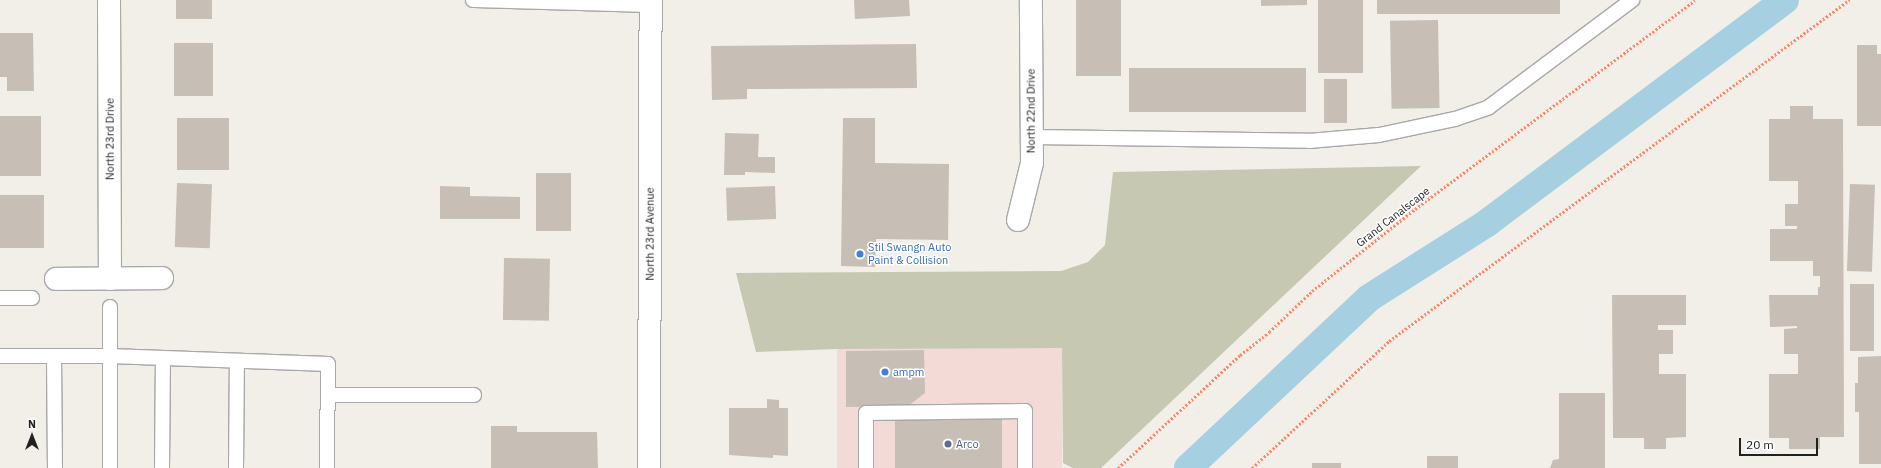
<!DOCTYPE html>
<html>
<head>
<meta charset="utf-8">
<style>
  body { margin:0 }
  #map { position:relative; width:1881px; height:468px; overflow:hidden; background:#f2efe8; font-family:"IBM Plex Sans",sans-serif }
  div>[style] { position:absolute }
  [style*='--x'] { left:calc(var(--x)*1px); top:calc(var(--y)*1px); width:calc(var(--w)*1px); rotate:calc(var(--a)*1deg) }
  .commercial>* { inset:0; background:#f3dad7; transform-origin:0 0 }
  .construction>* { inset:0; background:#c6c8b2 }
  .canal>* { height:28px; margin:-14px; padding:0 14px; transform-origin:14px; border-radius:14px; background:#a6cfe2 }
  .building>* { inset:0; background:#c7bfb6; transform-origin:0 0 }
  .path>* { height:2.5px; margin-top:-1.25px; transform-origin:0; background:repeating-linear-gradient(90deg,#ff876c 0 2px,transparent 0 4px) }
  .roads { filter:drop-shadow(1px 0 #a8a8a8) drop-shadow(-1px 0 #a8a8a8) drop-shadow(0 1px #a8a8a8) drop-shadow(0 -1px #a8a8a8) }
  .service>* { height:14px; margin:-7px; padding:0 7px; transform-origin:7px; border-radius:7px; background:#fff }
  .minor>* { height:22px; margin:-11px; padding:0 11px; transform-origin:11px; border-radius:11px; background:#fff }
  .tertiary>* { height:22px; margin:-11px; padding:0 11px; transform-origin:11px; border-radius:11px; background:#fff }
  .dots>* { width:11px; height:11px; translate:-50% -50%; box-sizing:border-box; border:2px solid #fff; border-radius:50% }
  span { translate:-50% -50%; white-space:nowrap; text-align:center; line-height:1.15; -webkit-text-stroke:3px #fff; paint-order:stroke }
  .street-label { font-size:11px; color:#212121 }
  .shop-label { font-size:11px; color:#366cbe }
  .left { translate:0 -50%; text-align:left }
  .service-label { font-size:11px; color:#4e5e75 }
  .north { position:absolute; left:12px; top:416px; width:40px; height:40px; -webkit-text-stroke:3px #fff; paint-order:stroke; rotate:0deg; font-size:11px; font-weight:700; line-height:16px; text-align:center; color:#212121 }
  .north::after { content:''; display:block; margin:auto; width:14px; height:18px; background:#212121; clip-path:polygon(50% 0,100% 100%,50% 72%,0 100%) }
  .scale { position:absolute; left:1739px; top:438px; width:79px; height:18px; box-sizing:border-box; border:2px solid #212121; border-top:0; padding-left:5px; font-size:12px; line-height:14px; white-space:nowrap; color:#212121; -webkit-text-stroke:3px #fff; paint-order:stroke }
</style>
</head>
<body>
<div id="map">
  <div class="commercial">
    <div style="left:1062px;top:348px;width:120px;height:225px;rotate:90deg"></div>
  </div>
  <div class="construction">
    <div style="clip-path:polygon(1421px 166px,1101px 468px,1073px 468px,1063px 463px,1062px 348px,837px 349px,756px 352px,736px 273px,1061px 271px,1088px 262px,1105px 245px,1113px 172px)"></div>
  </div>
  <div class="canal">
    <div style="--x:1188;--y:468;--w:248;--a:-43.2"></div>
    <div style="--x:1369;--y:298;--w:140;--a:-32.4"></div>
    <div style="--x:1487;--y:223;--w:372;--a:-36.8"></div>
  </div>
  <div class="building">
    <div style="left:176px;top:0;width:36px;height:19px"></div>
    <div style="clip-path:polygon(854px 0,909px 0,910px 16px,855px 19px)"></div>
    <div style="left:1076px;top:0;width:45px;height:76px"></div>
    <div style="clip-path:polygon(1261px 0,1307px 0,1307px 5px,1261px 6px)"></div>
    <div style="left:1318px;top:0;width:45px;height:73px"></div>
    <div style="left:1377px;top:0;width:183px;height:14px"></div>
    <div style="left:1438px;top:20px;width:88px;height:48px;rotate:89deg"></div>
    <div style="clip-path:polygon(0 33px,33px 33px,34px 91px,7px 91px,7px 77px,0 77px)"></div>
    <div style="left:174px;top:43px;width:39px;height:53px"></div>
    <div style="clip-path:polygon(916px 44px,917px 88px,747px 89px,747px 99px,712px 100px,711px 46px)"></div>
    <div style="clip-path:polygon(1857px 45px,1877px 45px,1877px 54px,1881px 54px,1881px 126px,1857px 126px)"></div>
    <div style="left:1129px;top:68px;width:177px;height:44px"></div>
    <div style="left:1324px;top:79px;width:23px;height:44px"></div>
    <div style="clip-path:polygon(1790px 106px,1813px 106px,1813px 119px,1843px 119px,1844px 437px,1820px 437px,1820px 449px,1789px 449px,1789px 438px,1769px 438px,1769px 374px,1798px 374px,1798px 354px,1784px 354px,1784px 329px,1797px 328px,1797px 326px,1770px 327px,1769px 295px,1818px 295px,1818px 287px,1820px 287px,1820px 276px,1813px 276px,1813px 261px,1770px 261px,1770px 229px,1797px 229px,1797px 226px,1785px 226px,1785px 204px,1798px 204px,1798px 181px,1769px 181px,1769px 119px,1790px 119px)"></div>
    <div style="left:0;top:116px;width:41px;height:60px"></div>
    <div style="left:177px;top:118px;width:52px;height:52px"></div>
    <div style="clip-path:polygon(843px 118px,875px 118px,875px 163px,949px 164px,948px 240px,876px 239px,875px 267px,841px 266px)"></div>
    <div style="clip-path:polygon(725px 133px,759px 134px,758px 157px,775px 157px,775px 173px,745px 172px,745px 175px,724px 175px)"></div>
    <div style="left:536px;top:173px;width:35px;height:58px"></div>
    <div style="left:177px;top:183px;width:35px;height:64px;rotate:2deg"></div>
    <div style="left:1850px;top:184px;width:25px;height:87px;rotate:2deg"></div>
    <div style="clip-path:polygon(440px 186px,470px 187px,470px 196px,520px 197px,520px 219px,440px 219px)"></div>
    <div style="left:775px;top:186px;width:33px;height:49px;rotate:88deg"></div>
    <div style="left:0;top:195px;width:44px;height:53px"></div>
    <div style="left:504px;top:258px;width:46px;height:62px;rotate:1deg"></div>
    <div style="left:1850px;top:284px;width:24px;height:67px"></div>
    <div style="clip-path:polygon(1612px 295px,1686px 295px,1686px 325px,1658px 325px,1658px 330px,1673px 330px,1673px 354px,1659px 354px,1659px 374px,1686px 374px,1686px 437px,1666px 438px,1666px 449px,1644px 449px,1644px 438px,1613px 438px)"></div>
    <div style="clip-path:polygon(924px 350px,925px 393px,908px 406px,846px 407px,846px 351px)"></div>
    <div style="clip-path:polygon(1881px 356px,1881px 464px,1859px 464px,1859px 412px,1855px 412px,1855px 383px,1858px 383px,1858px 357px)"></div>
    <div style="clip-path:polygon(1559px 393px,1605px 393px,1605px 468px,1550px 468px,1553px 460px,1559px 459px)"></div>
    <div style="clip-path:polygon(767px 399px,779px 400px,779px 408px,788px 408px,788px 456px,773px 455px,773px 458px,729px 455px,729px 408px,767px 408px)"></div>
    <div style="left:1002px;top:419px;width:49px;height:107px;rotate:90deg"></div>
    <div style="clip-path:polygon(491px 426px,517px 426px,517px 432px,597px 432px,598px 468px,491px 468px)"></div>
    <div style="left:1427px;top:456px;width:31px;height:12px"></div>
    <div style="left:1312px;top:463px;width:29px;height:5px"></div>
  </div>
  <div class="path">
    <div style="--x:1118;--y:468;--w:166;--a:-42.8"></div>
    <div style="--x:1240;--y:355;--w:37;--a:-38"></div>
    <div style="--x:1269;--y:332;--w:59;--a:-43.6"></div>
    <div style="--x:1312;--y:291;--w:132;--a:-38.5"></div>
    <div style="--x:1415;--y:209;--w:349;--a:-36.7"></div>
    <div style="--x:1252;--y:468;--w:187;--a:-42.8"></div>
    <div style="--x:1389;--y:341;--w:573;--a:-36.55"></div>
  </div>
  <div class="roads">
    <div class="service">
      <div style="--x:473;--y:0;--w:178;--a:1.6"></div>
      <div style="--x:1032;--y:137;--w:277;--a:0.8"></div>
      <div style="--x:1309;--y:141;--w:70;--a:-4.9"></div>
      <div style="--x:1379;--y:135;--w:78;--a:-11.9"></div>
      <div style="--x:1455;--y:119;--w:36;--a:-19"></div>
      <div style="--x:1489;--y:107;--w:179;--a:-36.8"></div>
      <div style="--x:0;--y:298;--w:32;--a:0"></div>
      <div style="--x:110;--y:307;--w:161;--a:90"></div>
      <div style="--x:0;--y:356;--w:110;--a:0"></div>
      <div style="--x:110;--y:356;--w:218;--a:2.1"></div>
      <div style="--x:328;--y:364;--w:104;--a:90.6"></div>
      <div style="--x:54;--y:356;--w:112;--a:89.5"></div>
      <div style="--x:328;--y:395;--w:146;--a:0"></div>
      <div style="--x:162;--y:468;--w:109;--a:-89.5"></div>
      <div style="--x:236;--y:468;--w:107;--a:-89.5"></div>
      <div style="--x:866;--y:468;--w:55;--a:-90"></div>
      <div style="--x:866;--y:413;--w:159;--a:-0.7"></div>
      <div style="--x:1025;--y:411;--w:57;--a:90"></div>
    </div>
    <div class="minor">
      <div style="--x:109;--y:0;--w:279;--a:89.8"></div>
      <div style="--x:1018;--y:220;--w:59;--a:-76.2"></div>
      <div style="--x:1032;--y:163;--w:163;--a:-90.4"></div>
      <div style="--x:56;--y:279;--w:106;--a:-0.5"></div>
    </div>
    <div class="tertiary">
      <div style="--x:649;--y:468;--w:468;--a:-89.8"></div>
    </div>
  </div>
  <div class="dots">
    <div style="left:860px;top:254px;background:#3f7fe0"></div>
    <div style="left:885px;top:372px;background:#3f7fe0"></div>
    <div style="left:948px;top:444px;background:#5c6f8a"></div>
  </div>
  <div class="street-label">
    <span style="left:1031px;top:111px;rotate:-90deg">North 22nd Drive</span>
    <span style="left:110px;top:139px;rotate:-90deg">North 23rd Drive</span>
    <span style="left:1393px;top:217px;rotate:-38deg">Grand Canalscape</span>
    <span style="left:650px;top:234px;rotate:-90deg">North 23rd Avenue</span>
  </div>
  <div class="shop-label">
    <span class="left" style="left:868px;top:254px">Stil Swangn Auto<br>Paint &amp; Collision</span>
    <span class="left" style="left:893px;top:372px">ampm</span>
  </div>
  <div class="service-label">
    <span class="left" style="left:956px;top:444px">Arco</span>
  </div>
  <div class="north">N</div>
  <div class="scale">20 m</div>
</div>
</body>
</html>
